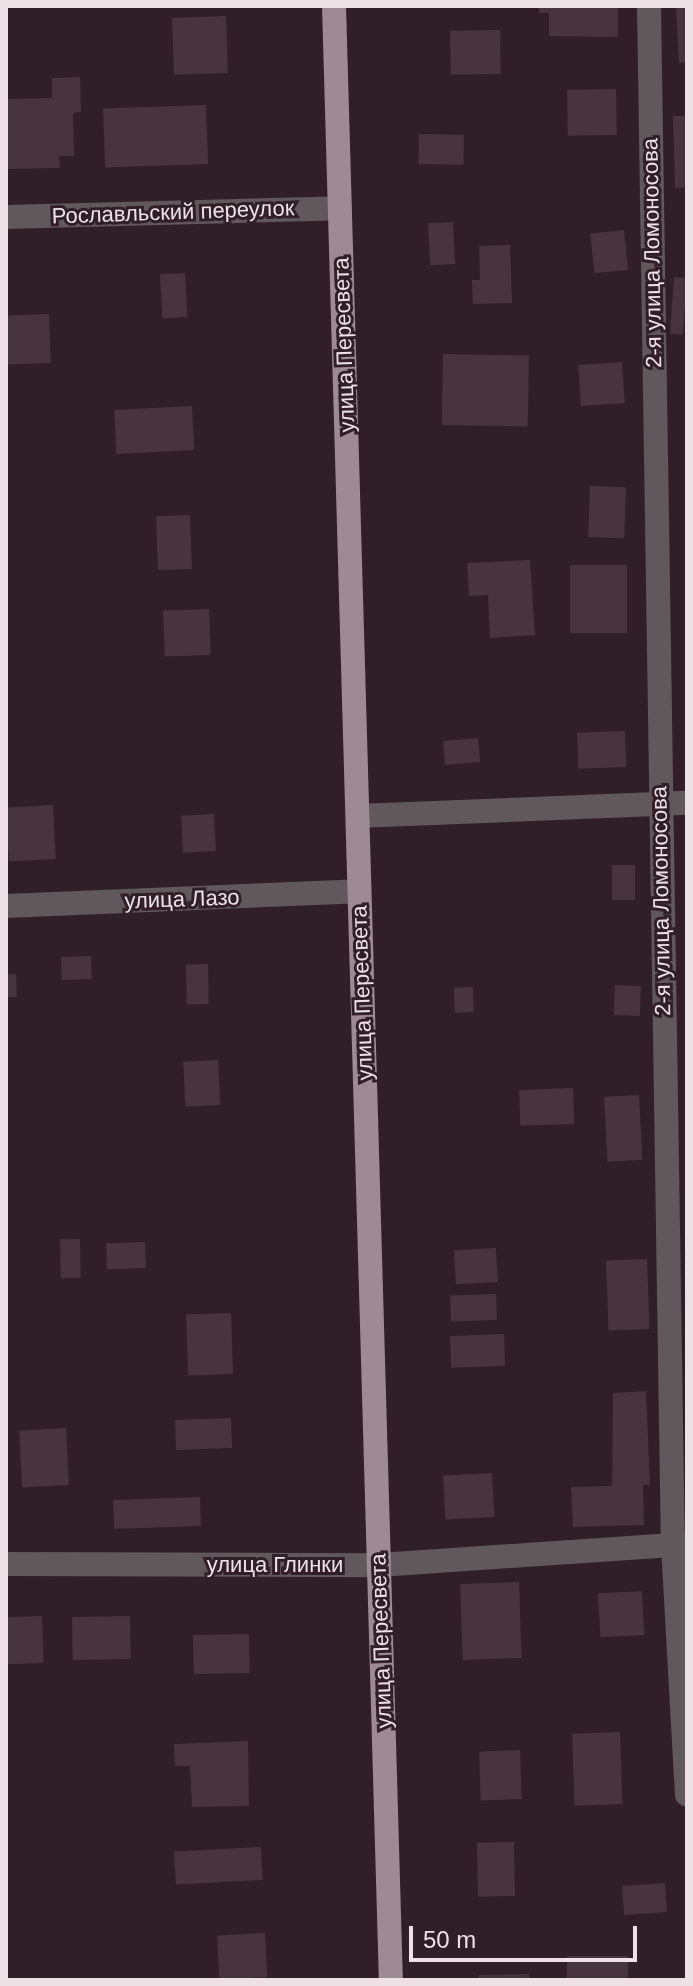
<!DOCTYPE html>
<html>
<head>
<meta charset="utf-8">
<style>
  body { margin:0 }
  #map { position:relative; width:693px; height:1986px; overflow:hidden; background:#301f26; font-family:Arial,sans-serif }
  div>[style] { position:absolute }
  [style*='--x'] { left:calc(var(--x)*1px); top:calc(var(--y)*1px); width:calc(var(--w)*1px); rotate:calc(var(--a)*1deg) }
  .building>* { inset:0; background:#47343c; transform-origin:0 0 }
  .minor>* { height:24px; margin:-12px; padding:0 12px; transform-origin:12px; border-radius:12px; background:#61585b }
  .major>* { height:24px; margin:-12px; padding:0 12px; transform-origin:12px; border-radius:12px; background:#9d8a92 }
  span { translate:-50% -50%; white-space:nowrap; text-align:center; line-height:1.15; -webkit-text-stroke:6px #301f26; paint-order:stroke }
  .street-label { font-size:22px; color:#ede1e6 }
  .frame { position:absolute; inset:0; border:8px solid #ede1e6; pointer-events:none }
  .scale { position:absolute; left:409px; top:1926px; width:228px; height:36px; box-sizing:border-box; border:4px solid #ede1e6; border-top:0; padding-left:10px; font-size:24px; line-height:28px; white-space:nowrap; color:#ede1e6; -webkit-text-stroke:6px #301f26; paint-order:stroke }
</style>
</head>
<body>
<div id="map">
  <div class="building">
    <div style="clip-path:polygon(539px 6px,618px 6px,618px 37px,549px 36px,549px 13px,539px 13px)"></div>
    <div style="clip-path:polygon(676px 6px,687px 6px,687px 62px,679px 63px)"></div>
    <div style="left:226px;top:16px;width:57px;height:54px;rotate:88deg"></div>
    <div style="left:500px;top:30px;width:44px;height:50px;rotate:89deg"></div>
    <div style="clip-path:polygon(80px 77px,81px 112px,73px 113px,74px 156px,59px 156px,60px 168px,7px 169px,6px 99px,52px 98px,52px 78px)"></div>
    <div style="left:616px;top:89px;width:46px;height:49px;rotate:89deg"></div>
    <div style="left:206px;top:105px;width:59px;height:103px;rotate:88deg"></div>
    <div style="clip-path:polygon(673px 116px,687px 116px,687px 187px,675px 188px)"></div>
    <div style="left:419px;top:134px;width:45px;height:30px;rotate:1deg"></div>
    <div style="left:453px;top:222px;width:42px;height:25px;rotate:87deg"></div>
    <div style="left:624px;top:230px;width:40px;height:34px;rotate:84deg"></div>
    <div style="clip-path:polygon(510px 245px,512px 303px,473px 304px,472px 280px,480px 280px,479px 246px)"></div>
    <div style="left:185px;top:273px;width:44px;height:25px;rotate:87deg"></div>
    <div style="left:674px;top:277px;width:13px;height:57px;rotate:4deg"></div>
    <div style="left:49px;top:314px;width:49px;height:43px;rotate:88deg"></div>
    <div style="left:443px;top:354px;width:86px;height:71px;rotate:1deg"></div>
    <div style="left:622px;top:362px;width:41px;height:44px;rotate:86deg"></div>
    <div style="left:192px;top:406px;width:44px;height:78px;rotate:87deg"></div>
    <div style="left:590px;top:486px;width:36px;height:51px;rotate:2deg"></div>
    <div style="left:190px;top:515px;width:54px;height:34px;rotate:88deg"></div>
    <div style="clip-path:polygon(530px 560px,535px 635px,490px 638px,488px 595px,469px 596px,467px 563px)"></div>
    <div style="left:570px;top:565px;width:57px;height:68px"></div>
    <div style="left:209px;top:609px;width:46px;height:46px;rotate:88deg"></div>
    <div style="left:625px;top:731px;width:36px;height:48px;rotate:88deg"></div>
    <div style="left:478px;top:738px;width:24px;height:35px;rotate:85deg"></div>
    <div style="left:53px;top:805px;width:54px;height:47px;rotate:87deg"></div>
    <div style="left:214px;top:814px;width:37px;height:33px;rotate:87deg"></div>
    <div style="left:612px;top:865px;width:23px;height:35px"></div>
    <div style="left:91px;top:956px;width:23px;height:30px;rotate:88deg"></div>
    <div style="left:208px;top:964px;width:40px;height:22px;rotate:89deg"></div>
    <div style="left:16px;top:974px;width:23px;height:10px;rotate:88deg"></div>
    <div style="left:615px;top:985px;width:26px;height:30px;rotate:2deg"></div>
    <div style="left:473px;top:987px;width:25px;height:19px;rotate:88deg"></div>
    <div style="left:218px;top:1060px;width:45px;height:35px;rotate:87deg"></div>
    <div style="left:573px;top:1088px;width:36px;height:54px;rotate:88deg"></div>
    <div style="left:639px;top:1095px;width:65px;height:35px;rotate:87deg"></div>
    <div style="left:80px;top:1239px;width:39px;height:20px;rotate:89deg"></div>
    <div style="left:145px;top:1242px;width:26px;height:39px;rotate:88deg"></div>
    <div style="left:496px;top:1248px;width:34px;height:42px;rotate:87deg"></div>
    <div style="left:647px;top:1259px;width:70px;height:41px;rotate:88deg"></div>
    <div style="left:496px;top:1294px;width:26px;height:46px;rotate:88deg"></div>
    <div style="left:231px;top:1313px;width:61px;height:45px;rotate:88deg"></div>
    <div style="left:504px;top:1334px;width:32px;height:54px;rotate:88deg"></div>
    <div style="clip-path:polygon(646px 1391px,650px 1485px,643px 1485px,644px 1525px,573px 1527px,571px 1487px,612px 1486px,613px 1393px)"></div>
    <div style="left:231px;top:1418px;width:30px;height:56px;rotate:88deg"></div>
    <div style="left:66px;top:1428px;width:57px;height:47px;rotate:87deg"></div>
    <div style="left:492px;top:1473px;width:44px;height:49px;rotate:87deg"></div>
    <div style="left:200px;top:1497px;width:29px;height:87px;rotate:88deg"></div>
    <div style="left:519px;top:1582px;width:76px;height:59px;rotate:88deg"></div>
    <div style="left:642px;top:1591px;width:44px;height:44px;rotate:87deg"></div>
    <div style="left:42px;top:1616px;width:47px;height:36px;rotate:88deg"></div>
    <div style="left:130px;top:1616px;width:43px;height:58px;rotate:89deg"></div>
    <div style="left:249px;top:1634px;width:39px;height:56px;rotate:89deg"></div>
    <div style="left:620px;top:1732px;width:72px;height:48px;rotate:88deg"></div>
    <div style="clip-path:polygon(248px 1741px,249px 1806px,192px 1807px,190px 1766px,175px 1766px,174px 1744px)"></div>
    <div style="left:520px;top:1750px;width:49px;height:41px;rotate:88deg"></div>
    <div style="left:514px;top:1842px;width:54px;height:37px;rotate:89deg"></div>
    <div style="left:261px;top:1847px;width:33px;height:87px;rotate:87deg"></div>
    <div style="left:665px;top:1883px;width:29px;height:43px;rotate:86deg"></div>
    <div style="left:265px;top:1933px;width:44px;height:48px;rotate:87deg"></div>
    <div style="left:628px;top:1956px;width:24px;height:61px;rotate:90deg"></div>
    <div style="clip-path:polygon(529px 1974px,529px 1980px,479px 1980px,479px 1975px)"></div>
  </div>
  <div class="minor">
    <div style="--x:649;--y:6;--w:1539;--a:89.11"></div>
    <div style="--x:673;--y:1545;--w:250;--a:86.8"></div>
    <div style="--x:6;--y:217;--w:334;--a:-1.5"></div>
    <div style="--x:358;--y:816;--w:329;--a:-2.3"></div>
    <div style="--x:6;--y:906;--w:353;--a:-2.4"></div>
    <div style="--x:6;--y:1564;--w:373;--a:0.2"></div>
    <div style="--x:379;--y:1565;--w:309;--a:-3.9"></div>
  </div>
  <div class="major">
    <div style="--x:334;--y:6;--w:1975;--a:88.35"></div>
  </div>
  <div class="street-label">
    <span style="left:173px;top:212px;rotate:-2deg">Рославльский переулок</span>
    <span style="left:652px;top:253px;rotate:-91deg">2-я улица Ломоносова</span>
    <span style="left:344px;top:345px;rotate:-92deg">улица Пересвета</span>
    <span style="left:182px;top:899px;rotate:-2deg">улица Лазо</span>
    <span style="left:661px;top:901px;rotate:-91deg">2-я улица Ломоносова</span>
    <span style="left:362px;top:993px;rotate:-92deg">улица Пересвета</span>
    <span style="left:275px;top:1565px">улица Глинки</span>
    <span style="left:381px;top:1641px;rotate:-92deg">улица Пересвета</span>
  </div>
  <div class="frame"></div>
  <div class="scale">50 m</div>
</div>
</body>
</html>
